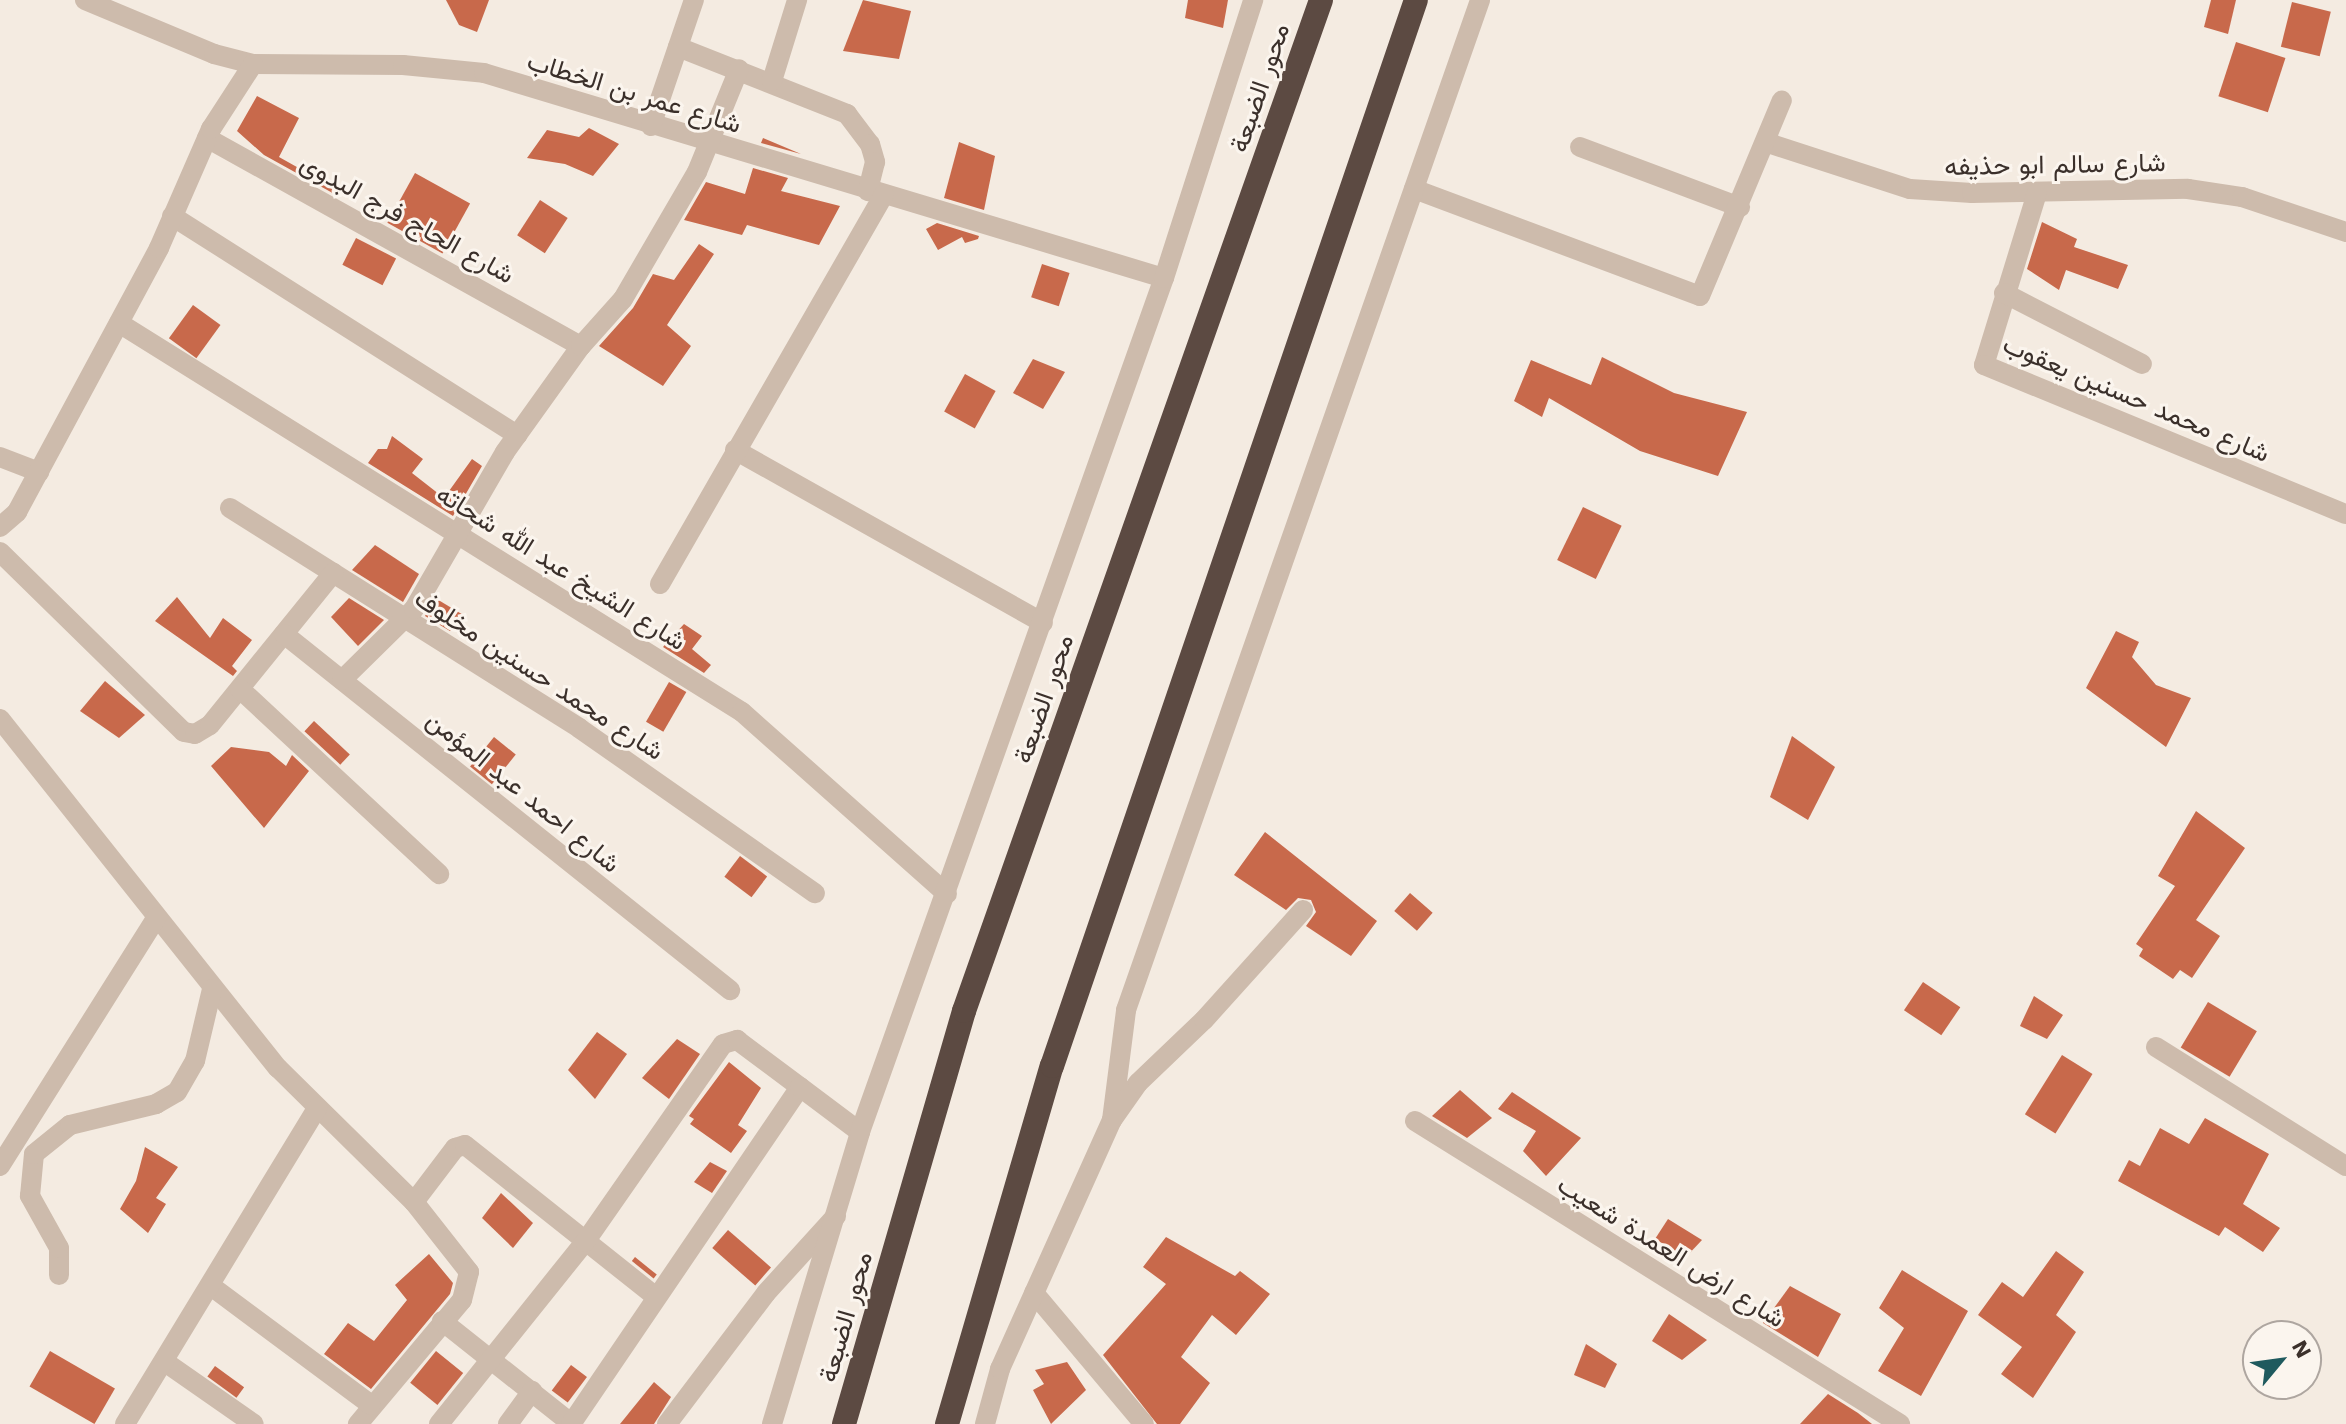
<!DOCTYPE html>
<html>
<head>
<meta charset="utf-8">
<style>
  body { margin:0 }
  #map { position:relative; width:2346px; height:1424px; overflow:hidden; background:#f4ebe1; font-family:"Work Sans",Vazirmatn,sans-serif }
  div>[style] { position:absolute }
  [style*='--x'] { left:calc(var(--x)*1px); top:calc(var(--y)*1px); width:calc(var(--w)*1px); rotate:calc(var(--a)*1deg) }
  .building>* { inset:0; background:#c8694b; transform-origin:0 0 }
  .minor>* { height:20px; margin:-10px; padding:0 10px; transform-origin:10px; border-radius:10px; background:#cdbbac }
  .highway>* { height:24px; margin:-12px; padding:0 12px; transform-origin:12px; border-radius:12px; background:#5c4a42 }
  span { translate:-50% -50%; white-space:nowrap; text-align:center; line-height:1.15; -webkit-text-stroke:6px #fbf5ee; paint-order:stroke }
  .street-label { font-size:26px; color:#3b302b }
  .north { position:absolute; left:2242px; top:1320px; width:80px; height:80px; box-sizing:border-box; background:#fbf5ee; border:2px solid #aea6a0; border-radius:50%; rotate:61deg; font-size:22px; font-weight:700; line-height:32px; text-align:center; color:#3b302b }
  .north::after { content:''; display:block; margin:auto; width:28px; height:36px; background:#1f5a5e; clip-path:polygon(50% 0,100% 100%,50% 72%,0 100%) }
</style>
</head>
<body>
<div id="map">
  <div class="building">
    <div style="clip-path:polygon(446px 0,489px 0,477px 32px,459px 25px)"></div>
    <div style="clip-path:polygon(863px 0,911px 11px,899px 59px,843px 51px)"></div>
    <div style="clip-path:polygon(1188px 0,1228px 0,1223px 28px,1185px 18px)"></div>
    <div style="clip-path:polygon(2211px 0,2236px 0,2228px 34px,2204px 27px)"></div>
    <div style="left:2292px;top:2px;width:40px;height:46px;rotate:14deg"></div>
    <div style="left:2236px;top:42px;width:52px;height:57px;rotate:18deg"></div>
    <div style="clip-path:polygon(257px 96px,299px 118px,279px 157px,329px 185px,338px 196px,264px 155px,237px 131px)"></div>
    <div style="clip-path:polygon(589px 128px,619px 144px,593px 176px,565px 164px,527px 158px,547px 130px,579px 137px)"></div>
    <div style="clip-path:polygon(763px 138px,801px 154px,761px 143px)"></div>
    <div style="clip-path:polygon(959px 142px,995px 156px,984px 210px,944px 198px)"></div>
    <div style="clip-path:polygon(753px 168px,788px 178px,781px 191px,840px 206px,819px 245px,747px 225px,742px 235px,684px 220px,706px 182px,745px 194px)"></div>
    <div style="left:415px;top:173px;width:63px;height:57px;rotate:29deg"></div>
    <div style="left:540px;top:200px;width:33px;height:42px;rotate:33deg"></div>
    <div style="clip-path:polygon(2042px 222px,2077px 239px,2074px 247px,2128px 265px,2118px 289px,2066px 270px,2059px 290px,2027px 269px)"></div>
    <div style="clip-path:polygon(937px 223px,979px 236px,978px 239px,965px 243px,962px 237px,938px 250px,926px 229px)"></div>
    <div style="left:356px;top:238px;width:45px;height:30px;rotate:27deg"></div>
    <div style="clip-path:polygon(699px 244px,714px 254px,667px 325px,691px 346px,663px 386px,599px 346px,633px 308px,653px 274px,674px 280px)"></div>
    <div style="left:1042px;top:264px;width:29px;height:35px;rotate:18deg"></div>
    <div style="left:193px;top:305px;width:34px;height:41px;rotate:36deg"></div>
    <div style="clip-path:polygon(1602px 357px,1674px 393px,1747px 412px,1718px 476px,1640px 451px,1549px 398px,1542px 417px,1514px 401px,1531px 360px,1591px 385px)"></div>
    <div style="clip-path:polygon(1033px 359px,1065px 372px,1043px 409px,1013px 393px)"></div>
    <div style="left:965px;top:374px;width:35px;height:43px;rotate:29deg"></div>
    <div style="clip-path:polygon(392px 436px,423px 459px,412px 473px,444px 498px,472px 459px,482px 466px,453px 516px,368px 463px,378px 449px,387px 449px)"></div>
    <div style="left:1583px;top:507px;width:43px;height:59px;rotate:26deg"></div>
    <div style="clip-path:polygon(375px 545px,419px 574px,403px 602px,352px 570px)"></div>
    <div style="clip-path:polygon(177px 597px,210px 638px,223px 618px,252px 640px,232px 666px,237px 671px,233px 676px,155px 621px)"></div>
    <div style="clip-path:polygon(349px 598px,384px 620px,358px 646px,331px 617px)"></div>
    <div style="clip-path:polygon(435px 598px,465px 616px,450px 631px,425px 616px)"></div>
    <div style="clip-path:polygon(684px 624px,702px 636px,692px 649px,711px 665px,704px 673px,663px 647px)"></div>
    <div style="clip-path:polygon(2116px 631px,2139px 642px,2132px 657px,2156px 685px,2191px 698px,2166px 747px,2086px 688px)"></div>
    <div style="clip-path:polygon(105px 681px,145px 715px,119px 738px,80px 711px)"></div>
    <div style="left:669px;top:682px;width:20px;height:46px;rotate:30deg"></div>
    <div style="left:314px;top:721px;width:49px;height:14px;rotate:43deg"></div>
    <div style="clip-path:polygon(1792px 736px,1835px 767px,1808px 820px,1770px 797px)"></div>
    <div style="left:494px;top:737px;width:28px;height:38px;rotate:39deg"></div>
    <div style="clip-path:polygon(231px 747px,269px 752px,286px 766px,292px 755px,309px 771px,264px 828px,211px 766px)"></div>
    <div style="clip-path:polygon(2196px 811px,2245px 848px,2196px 920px,2220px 936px,2192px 978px,2180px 970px,2173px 979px,2139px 956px,2143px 949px,2136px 944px,2175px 886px,2158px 876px)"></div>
    <div style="clip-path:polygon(1265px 832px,1377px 921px,1351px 956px,1306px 926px,1316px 912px,1311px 900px,1298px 898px,1286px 910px,1234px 875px)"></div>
    <div style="left:740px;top:856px;width:34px;height:26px;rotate:37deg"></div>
    <div style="left:1410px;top:893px;width:30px;height:24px;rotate:41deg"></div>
    <div style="left:1923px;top:982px;width:45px;height:34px;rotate:34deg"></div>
    <div style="clip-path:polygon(2034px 996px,2063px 1015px,2047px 1039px,2020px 1026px)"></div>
    <div style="left:2208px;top:1002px;width:57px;height:53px;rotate:31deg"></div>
    <div style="clip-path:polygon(597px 1032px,627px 1054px,595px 1099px,568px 1070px)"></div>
    <div style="clip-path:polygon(677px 1039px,700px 1054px,669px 1099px,642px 1078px)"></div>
    <div style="left:2062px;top:1055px;width:36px;height:70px;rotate:32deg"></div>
    <div style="clip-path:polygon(729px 1062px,761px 1088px,738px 1125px,747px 1131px,731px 1153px,690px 1124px,694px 1119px,689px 1116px)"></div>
    <div style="clip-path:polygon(1460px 1090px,1492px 1118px,1467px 1138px,1432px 1116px)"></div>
    <div style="clip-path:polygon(1512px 1092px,1581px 1138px,1546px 1176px,1523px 1151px,1536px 1131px,1498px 1109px)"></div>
    <div style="clip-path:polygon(2205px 1118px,2269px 1154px,2243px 1204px,2280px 1228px,2263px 1252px,2225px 1227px,2219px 1236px,2118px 1181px,2129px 1160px,2140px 1166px,2160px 1128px,2189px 1144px)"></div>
    <div style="clip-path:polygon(145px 1147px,178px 1167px,156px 1198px,166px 1204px,148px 1233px,120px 1209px,136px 1181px)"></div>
    <div style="clip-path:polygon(710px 1162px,727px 1171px,712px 1193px,694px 1182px)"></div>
    <div style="clip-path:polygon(501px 1193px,533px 1223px,513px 1248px,482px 1218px)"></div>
    <div style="clip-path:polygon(1668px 1219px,1702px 1240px,1686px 1257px,1655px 1239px)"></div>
    <div style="left:728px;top:1230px;width:57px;height:24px;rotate:41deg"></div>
    <div style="clip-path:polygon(1166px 1237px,1235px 1276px,1240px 1271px,1270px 1294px,1236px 1335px,1212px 1315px,1181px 1357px,1210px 1383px,1180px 1424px,1157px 1424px,1103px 1355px,1166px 1284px,1143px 1267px)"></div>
    <div style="clip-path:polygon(2056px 1251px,2084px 1272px,2056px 1315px,2076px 1332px,2033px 1398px,2001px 1374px,2022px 1347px,1978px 1315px,2002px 1282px,2023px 1297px)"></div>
    <div style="clip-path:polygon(429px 1254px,453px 1283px,450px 1294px,371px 1389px,324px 1354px,348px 1323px,374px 1341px,407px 1300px,395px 1285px)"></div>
    <div style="left:635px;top:1257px;width:28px;height:5px;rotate:39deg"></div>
    <div style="clip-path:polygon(1902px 1270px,1968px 1311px,1921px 1396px,1878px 1371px,1904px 1328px,1879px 1308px)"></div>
    <div style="clip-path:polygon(1790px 1286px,1841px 1314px,1818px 1357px,1763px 1323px)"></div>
    <div style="clip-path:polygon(1669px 1314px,1707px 1340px,1682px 1360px,1652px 1341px)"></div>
    <div style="clip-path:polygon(1586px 1344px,1617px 1364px,1605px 1388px,1574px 1375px)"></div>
    <div style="left:50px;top:1351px;width:75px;height:41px;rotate:30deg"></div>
    <div style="left:436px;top:1351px;width:35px;height:41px;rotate:39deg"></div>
    <div style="clip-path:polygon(1067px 1362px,1086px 1390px,1051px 1424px,1033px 1390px,1044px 1384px,1035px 1370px)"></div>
    <div style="left:571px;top:1365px;width:20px;height:32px;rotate:37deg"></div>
    <div style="left:215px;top:1366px;width:36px;height:13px;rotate:36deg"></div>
    <div style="clip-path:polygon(654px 1382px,671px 1397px,654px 1424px,620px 1424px)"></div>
    <div style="clip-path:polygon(1828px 1394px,1858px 1413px,1872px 1424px,1800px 1424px)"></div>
  </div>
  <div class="minor">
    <div style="--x:85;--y:0;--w:140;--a:22.7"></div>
    <div style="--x:214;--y:54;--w:40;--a:14.4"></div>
    <div style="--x:253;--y:64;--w:150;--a:0.4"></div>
    <div style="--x:403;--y:65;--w:81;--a:5.6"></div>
    <div style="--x:484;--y:73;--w:710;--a:16.78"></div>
    <div style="--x:678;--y:47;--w:182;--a:21.6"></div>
    <div style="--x:847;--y:114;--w:38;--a:53"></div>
    <div style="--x:870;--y:144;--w:19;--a:74"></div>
    <div style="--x:875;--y:162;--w:30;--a:104"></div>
    <div style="--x:772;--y:81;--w:85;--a:-72.8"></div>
    <div style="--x:651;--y:126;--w:133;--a:-71.2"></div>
    <div style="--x:207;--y:138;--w:428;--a:29.1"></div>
    <div style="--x:1765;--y:142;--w:152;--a:18"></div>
    <div style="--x:1910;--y:189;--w:62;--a:3.7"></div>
    <div style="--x:1972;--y:193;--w:216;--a:-1.1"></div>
    <div style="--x:2188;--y:189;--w:55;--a:8.4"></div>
    <div style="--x:2242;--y:197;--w:110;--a:18.6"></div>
    <div style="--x:1580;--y:147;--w:171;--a:20.6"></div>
    <div style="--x:1414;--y:189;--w:305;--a:20.5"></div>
    <div style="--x:1700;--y:296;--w:212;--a:-67.3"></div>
    <div style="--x:2037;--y:193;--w:180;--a:107.1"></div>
    <div style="--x:1984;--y:365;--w:391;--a:22.4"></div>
    <div style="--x:172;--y:216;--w:409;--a:32.4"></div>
    <div style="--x:2004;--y:293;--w:155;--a:27.2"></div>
    <div style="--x:119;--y:323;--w:734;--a:31.98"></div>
    <div style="--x:742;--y:712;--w:274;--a:41.6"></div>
    <div style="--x:735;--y:450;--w:353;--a:29.3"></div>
    <div style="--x:0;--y:457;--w:42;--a:21"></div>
    <div style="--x:230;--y:508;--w:413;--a:32.2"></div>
    <div style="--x:579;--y:728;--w:288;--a:35"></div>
    <div style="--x:0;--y:527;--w:23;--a:-41"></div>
    <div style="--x:17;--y:512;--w:300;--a:-61.7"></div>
    <div style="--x:159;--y:248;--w:130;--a:-66.4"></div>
    <div style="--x:211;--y:129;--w:77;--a:-57.1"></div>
    <div style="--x:0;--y:552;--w:257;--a:44.4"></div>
    <div style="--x:184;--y:732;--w:11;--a:10"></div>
    <div style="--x:195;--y:734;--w:17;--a:-31"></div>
    <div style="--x:210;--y:725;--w:196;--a:-51"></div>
    <div style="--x:660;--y:584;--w:449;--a:-60.1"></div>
    <div style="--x:284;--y:634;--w:571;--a:38.6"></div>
    <div style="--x:342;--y:680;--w:101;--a:-44.6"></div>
    <div style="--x:414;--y:609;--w:181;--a:-59.9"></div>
    <div style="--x:505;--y:452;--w:130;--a:-54.4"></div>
    <div style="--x:581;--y:346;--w:63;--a:-48.2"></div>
    <div style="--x:623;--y:299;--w:147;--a:-59.8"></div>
    <div style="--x:697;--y:172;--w:111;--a:-67.8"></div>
    <div style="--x:240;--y:689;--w:272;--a:42.9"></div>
    <div style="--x:0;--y:719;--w:446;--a:51.5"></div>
    <div style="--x:278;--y:1068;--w:191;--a:44.6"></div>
    <div style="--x:414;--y:1202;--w:89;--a:51.8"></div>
    <div style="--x:469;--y:1272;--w:29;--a:104"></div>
    <div style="--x:462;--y:1300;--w:162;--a:130"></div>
    <div style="--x:2156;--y:1047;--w:224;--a:32.1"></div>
    <div style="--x:1112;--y:1120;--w:111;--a:-82.7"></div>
    <div style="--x:1126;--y:1010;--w:1070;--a:-70.68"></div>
    <div style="--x:1415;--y:1121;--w:572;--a:31.99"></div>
    <div style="--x:0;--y:1166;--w:294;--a:-57.8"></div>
    <div style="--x:414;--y:1202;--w:68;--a:-52.8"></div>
    <div style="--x:455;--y:1148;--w:10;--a:-17"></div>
    <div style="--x:465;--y:1145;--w:243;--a:38.5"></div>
    <div style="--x:59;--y:1275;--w:27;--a:-90"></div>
    <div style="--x:59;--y:1248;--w:60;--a:-119.1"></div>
    <div style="--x:30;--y:1196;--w:42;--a:-84.6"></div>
    <div style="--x:34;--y:1154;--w:46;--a:-38.9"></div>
    <div style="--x:70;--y:1125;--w:89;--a:-13.7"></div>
    <div style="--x:156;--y:1104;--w:24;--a:-30"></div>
    <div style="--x:177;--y:1092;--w:36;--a:-60"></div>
    <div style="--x:195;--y:1061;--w:74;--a:-76.7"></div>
    <div style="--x:211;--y:1286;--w:199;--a:36.6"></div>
    <div style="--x:1034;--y:1293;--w:171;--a:50"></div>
    <div style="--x:442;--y:1321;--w:166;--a:38.4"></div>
    <div style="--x:165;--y:1362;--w:108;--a:34.9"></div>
    <div style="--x:125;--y:1424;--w:370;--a:-58.7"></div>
    <div style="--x:439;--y:1424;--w:233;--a:-51.3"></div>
    <div style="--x:585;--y:1242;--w:241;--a:-55.1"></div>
    <div style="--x:723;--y:1044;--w:15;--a:-16"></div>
    <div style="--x:737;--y:1040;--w:79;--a:36.7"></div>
    <div style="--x:508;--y:1424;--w:41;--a:-54"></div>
    <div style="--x:571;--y:1424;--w:407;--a:-55.8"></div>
    <div style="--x:800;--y:1087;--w:75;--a:36.9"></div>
    <div style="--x:667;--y:1424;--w:164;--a:-52.9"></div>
    <div style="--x:766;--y:1293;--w:104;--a:-47.7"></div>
    <div style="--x:772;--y:1424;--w:305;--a:-73.2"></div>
    <div style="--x:860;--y:1132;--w:906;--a:-70.41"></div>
    <div style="--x:1164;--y:278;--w:292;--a:-72.2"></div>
    <div style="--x:985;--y:1424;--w:57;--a:-74.7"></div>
    <div style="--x:1000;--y:1369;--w:273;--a:-65.8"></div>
    <div style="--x:1112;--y:1120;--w:45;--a:-54.9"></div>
    <div style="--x:1138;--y:1083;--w:91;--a:-43.7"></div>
    <div style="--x:1204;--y:1020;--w:148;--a:-48"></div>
  </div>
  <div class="highway">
    <div style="--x:844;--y:1424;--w:430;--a:-73.8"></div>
    <div style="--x:964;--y:1011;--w:1072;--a:-70.55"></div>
    <div style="--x:947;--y:1424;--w:373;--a:-73.7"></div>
    <div style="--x:1052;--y:1066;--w:1126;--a:-71.15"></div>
  </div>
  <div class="street-label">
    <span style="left:1260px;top:88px;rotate:-71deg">محور الضبعة</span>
    <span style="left:634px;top:93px;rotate:17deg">شارع عمر بن الخطاب</span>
    <span style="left:2055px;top:165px;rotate:-1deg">شارع سالم ابو حذيفه</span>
    <span style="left:407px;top:219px;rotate:29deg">شارع الحاج فرج البدوى</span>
    <span style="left:2136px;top:399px;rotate:23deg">شارع محمد حسنين يعقوب</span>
    <span style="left:561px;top:568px;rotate:32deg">شارع الشيخ عبد الله شحاته</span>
    <span style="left:539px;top:675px;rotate:33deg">شارع محمد حسنين مخلوف</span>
    <span style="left:1044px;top:699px;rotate:-71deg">محور الضبعة</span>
    <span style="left:523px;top:792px;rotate:39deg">شارع احمد عبد المؤمن</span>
    <span style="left:1671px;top:1252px;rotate:32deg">شارع ارض العمدة شعيب</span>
    <span style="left:846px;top:1317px;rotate:-74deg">محور الضبعة</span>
  </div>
  <div class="north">N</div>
</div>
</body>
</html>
